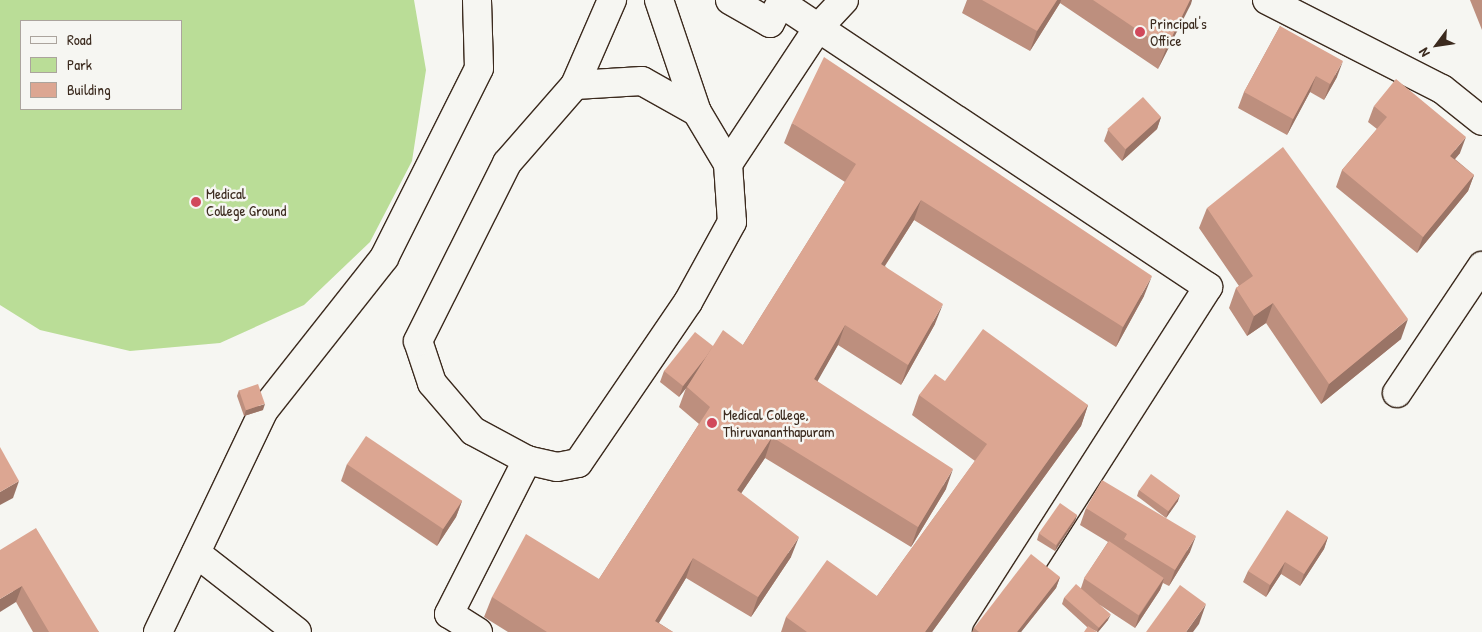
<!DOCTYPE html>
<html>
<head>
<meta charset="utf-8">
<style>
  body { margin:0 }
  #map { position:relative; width:1482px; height:632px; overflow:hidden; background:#f6f6f2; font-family:"Patrick Hand",sans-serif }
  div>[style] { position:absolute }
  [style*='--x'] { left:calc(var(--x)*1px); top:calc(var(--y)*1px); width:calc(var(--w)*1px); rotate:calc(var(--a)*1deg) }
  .green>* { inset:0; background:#badd97 }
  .roads { filter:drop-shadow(1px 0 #3b2a1e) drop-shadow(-1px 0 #3b2a1e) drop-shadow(0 1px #3b2a1e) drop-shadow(0 -1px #3b2a1e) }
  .minor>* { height:28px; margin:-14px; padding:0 14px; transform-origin:14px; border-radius:14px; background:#f6f6f2 }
  .wall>* { inset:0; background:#bd8f7e }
  .shaded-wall>* { inset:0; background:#9a7466 }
  .building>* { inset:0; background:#dca692; transform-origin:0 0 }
  .dots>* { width:14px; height:14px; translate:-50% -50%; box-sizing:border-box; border:2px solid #f6f6f2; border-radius:50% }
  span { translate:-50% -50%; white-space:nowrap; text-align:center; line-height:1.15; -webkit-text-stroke:5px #f6f6f2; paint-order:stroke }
  .poi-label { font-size:15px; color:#3b2a1e }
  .left { translate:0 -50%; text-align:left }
  .legend { position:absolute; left:20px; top:20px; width:162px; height:90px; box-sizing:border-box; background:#f6f6f2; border:1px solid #aba49d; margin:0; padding:6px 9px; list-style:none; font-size:15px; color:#3b2a1e }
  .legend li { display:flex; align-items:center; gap:10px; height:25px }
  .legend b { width:25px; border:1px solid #aba49d }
  .north { position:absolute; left:1412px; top:20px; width:50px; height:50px; -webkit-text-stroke:4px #f6f6f2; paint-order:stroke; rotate:239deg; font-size:14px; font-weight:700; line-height:20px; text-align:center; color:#3b2a1e }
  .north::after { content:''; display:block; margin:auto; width:18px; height:22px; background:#3b2a1e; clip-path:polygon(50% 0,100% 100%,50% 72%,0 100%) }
</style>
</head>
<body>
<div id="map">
  <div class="green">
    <div style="clip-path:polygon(evenodd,0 0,414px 0,426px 70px,412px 161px,370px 242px,304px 305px,220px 343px,130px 351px,40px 330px,0 305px,0 0,21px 21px,181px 21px,181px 109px,21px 109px,21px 21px)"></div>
  </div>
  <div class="roads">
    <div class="minor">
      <div style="--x:659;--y:0;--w:118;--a:71.3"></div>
      <div style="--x:730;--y:0;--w:46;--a:29.9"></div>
      <div style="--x:770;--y:23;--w:26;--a:-62"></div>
      <div style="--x:1267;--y:0;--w:196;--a:27"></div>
      <div style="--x:1442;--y:89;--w:51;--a:38.7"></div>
      <div style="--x:781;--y:3;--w:513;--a:33.63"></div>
      <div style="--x:1208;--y:287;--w:410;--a:122.6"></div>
      <div style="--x:642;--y:81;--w:63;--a:29.4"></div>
      <div style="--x:697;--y:112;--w:61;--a:59.2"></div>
      <div style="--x:728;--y:164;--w:58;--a:86.1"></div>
      <div style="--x:732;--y:222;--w:91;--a:118.8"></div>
      <div style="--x:688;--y:302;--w:195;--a:124.3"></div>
      <div style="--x:578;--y:463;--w:21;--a:169"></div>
      <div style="--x:557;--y:467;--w:31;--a:-167"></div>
      <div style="--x:527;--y:460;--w:61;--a:-151.8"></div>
      <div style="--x:473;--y:431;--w:63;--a:-130.5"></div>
      <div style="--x:432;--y:383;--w:44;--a:-108.4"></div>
      <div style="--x:418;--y:341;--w:199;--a:-63.4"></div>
      <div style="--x:507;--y:163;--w:103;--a:-48.9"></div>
      <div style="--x:575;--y:85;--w:67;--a:-3.4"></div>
      <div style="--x:575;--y:85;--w:93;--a:-66.5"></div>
      <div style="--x:728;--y:164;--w:163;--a:-56.5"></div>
      <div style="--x:818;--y:28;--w:38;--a:-47"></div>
      <div style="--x:1397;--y:393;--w:153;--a:-56.2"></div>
      <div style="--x:196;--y:553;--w:128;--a:38"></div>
      <div style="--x:158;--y:632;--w:246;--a:-64.5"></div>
      <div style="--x:264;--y:410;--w:194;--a:-51.7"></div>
      <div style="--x:384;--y:258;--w:212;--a:-63.4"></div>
      <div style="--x:479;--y:68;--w:68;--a:-91.7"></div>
      <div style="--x:478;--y:632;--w:34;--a:-148"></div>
      <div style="--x:449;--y:614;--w:173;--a:-63.1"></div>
    </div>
  </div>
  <div class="wall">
    <div style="clip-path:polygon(967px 0,1192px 0,1158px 69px,1060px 3px,1030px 51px,962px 13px)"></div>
    <div style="clip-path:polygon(1470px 0,1482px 0,1482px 30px)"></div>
    <div style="clip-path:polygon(1280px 26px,1337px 77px,1324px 100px,1310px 92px,1287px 135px,1238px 108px,1244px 92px)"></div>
    <div style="clip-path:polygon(1374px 106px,1460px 153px,1455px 159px,1474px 175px,1468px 191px,1417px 253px,1336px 187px,1342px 170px,1377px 129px,1368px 122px)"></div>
    <div style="clip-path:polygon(1161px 117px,1157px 129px,1122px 161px,1104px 141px,1108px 130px)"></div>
    <div style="clip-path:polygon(792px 123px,1144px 296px,1116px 347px,914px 220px,885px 266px,935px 324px,901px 385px,838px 345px,817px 381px,946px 489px,911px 547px,765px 458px,741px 493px,791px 557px,751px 617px,686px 578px,659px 623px,673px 632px,508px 632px,484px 617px,492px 597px,599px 579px,699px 424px,679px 407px,686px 388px,679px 397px,660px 382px,664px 371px,713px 346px,743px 345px,845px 182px,784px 143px)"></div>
    <div style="clip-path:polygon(1207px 208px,1401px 339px,1321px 404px,1266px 323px,1247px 336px,1229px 308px,1236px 288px,1239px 286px,1199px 228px)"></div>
    <div style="clip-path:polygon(945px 381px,1088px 405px,1081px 426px,932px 632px,781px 632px,786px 617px,877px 596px,975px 461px,912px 415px,919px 395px)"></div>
    <div style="clip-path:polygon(239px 390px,263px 410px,244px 416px,237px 396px)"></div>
    <div style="clip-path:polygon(347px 464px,462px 501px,456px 517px,437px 546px,341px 481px)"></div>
    <div style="clip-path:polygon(1139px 490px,1178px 501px,1166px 518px,1137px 496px)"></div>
    <div style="clip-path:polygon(1086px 508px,1190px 552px,1169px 586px,1163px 583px,1160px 590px,1135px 628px,1100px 605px,1108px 620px,1098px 632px,1087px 627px,1062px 604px,1064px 598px,1081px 588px,1084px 579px,1108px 542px,1080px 525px)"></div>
    <div style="clip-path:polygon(1077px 515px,1075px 521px,1055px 551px,1037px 540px,1039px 533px)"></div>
    <div style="clip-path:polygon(1328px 537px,1324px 549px,1300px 586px,1281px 574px,1266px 597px,1243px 582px,1248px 571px)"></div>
    <div style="clip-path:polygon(0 550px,99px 632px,33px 632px,16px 602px)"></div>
    <div style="clip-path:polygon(1060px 577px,1056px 588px,1021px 632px,972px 632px,974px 628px)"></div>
  </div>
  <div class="shaded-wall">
    <div style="clip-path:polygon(1057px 0,1061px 0,1060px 3px,1030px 51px,1037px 31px)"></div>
    <div style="clip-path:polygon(1190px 0,1192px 0,1191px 4px,1158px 69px,1166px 49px)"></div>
    <div style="clip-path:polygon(1343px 61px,1337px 77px,1324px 100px,1330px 84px)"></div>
    <div style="clip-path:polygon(1316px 76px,1310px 92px,1287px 135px,1293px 119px)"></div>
    <div style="clip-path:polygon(1161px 117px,1157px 129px,1122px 161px,1126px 149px)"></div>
    <div style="clip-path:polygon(1466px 137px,1460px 153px,1444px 172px,1450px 156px)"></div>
    <div style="clip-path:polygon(1474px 175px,1468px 191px,1417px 253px,1423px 237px)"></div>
    <div style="clip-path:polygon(921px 200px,914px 220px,873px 284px,881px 264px)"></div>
    <div style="clip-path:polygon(1152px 276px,1144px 296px,1116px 347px,1123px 327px)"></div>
    <div style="clip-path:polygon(1273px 303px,1266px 323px,1247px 336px,1254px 316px)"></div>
    <div style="clip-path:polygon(943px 304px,935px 324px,901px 385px,908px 365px)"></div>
    <div style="clip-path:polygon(1408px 319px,1401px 339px,1321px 404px,1329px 384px)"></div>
    <div style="clip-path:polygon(845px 325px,838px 345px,807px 400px,814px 379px)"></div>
    <div style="clip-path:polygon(714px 346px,710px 358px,679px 397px,683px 386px)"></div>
    <div style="clip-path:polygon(265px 404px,263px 410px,244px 416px,246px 410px)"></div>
    <div style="clip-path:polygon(1088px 405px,1081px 426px,932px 632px,925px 632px)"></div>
    <div style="clip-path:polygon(772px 437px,765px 458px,730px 510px,737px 490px)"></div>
    <div style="clip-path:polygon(953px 469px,946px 489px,911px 547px,918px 527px)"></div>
    <div style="clip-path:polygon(19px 481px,13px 498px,0 505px,0 492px)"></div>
    <div style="clip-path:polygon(1180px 495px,1178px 501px,1166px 518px,1168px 512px)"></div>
    <div style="clip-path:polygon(462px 501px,456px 517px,437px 546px,443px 529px)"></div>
    <div style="clip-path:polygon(1077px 515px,1075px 521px,1055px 551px,1057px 545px)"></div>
    <div style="clip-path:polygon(1196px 536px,1190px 552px,1169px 586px,1175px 570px)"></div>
    <div style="clip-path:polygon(799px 537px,791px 557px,751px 617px,758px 597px)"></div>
    <div style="clip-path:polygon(1328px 537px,1324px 549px,1300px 586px,1304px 574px)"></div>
    <div style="clip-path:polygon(693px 558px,686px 578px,653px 632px,655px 621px)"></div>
    <div style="clip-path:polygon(1285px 562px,1281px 574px,1266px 597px,1270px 585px)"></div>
    <div style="clip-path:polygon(1060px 577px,1056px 588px,1021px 632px,1017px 632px)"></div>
    <div style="clip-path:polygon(1164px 578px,1160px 590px,1135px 628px,1139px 616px)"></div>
    <div style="clip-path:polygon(22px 586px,16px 602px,0 612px,0 599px)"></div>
    <div style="clip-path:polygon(1206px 604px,1199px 624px,1193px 632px,1186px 632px)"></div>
    <div style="clip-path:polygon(1111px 614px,1108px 620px,1098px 632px,1097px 632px,1098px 629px)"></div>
  </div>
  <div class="building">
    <div style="clip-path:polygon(982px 0,1057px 0,1037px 31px)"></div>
    <div style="clip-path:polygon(1093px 0,1190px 0,1166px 49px)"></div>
    <div style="clip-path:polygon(1280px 26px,1343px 61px,1330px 84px,1316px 76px,1293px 119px,1244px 92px)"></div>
    <div style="clip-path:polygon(824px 57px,1152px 276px,1123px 327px,921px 200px,881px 264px,943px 304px,908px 365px,845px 325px,814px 379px,953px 469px,918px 527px,772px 437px,737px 490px,799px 537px,758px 597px,693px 558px,655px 621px,673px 632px,547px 632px,492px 597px,526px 534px,599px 579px,710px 407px,687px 387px,723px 330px,743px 345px,856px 164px,792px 123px)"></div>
    <div style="clip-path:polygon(1396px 79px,1466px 137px,1450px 156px,1474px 175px,1423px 237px,1342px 170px,1387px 117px,1374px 106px)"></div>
    <div style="left:1143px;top:97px;width:27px;height:48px;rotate:48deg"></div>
    <div style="clip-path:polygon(1283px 147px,1408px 319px,1329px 384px,1273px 303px,1254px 316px,1236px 288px,1253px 276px,1207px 208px)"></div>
    <div style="clip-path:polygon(983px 329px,1088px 405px,925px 632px,807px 632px,786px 617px,827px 560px,877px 596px,987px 444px,919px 395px,935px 374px,945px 381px)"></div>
    <div style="clip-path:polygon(695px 332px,713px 346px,706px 357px,683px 386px,664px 371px)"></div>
    <div style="left:258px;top:384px;width:21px;height:20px;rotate:71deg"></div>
    <div style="left:366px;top:436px;width:116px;height:34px;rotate:34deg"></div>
    <div style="clip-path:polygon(0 447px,19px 481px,0 492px)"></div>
    <div style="left:1151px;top:474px;width:36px;height:20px;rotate:36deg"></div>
    <div style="clip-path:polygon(1102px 480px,1196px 536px,1175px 570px,1124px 539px,1127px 534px,1086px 508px)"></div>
    <div style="left:1060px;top:503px;width:21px;height:37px;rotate:35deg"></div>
    <div style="clip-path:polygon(1287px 510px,1328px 537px,1304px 574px,1285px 562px,1270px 585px,1248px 571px)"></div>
    <div style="clip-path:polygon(36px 528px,99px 632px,49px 632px,22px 586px,0 599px,0 550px)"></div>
    <div style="left:1109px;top:541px;width:66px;height:45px;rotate:34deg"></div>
    <div style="clip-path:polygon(1031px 554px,1060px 577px,1017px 632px,979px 632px,974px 628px)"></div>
    <div style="left:1076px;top:584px;width:46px;height:18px;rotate:41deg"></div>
    <div style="clip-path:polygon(1180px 585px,1206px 604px,1186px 632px,1146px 632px)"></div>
    <div style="clip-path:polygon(1088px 626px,1097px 632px,1084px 632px)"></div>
  </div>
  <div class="dots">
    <div style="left:1140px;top:32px;background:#d1495b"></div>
    <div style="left:196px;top:202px;background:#d1495b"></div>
    <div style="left:712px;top:423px;background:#d1495b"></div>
  </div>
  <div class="poi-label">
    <span class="left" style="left:1150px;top:32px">Principal's<br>Office</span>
    <span class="left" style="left:206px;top:202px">Medical<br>College Ground</span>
    <span class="left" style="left:723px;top:423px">Medical College,<br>Thiruvananthapuram</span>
  </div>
  <ul class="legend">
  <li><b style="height:6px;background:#f6f6f2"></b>Road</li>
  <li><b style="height:14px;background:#badd97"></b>Park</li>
  <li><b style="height:14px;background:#dca692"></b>Building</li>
  </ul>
  <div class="north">N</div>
</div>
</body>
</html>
